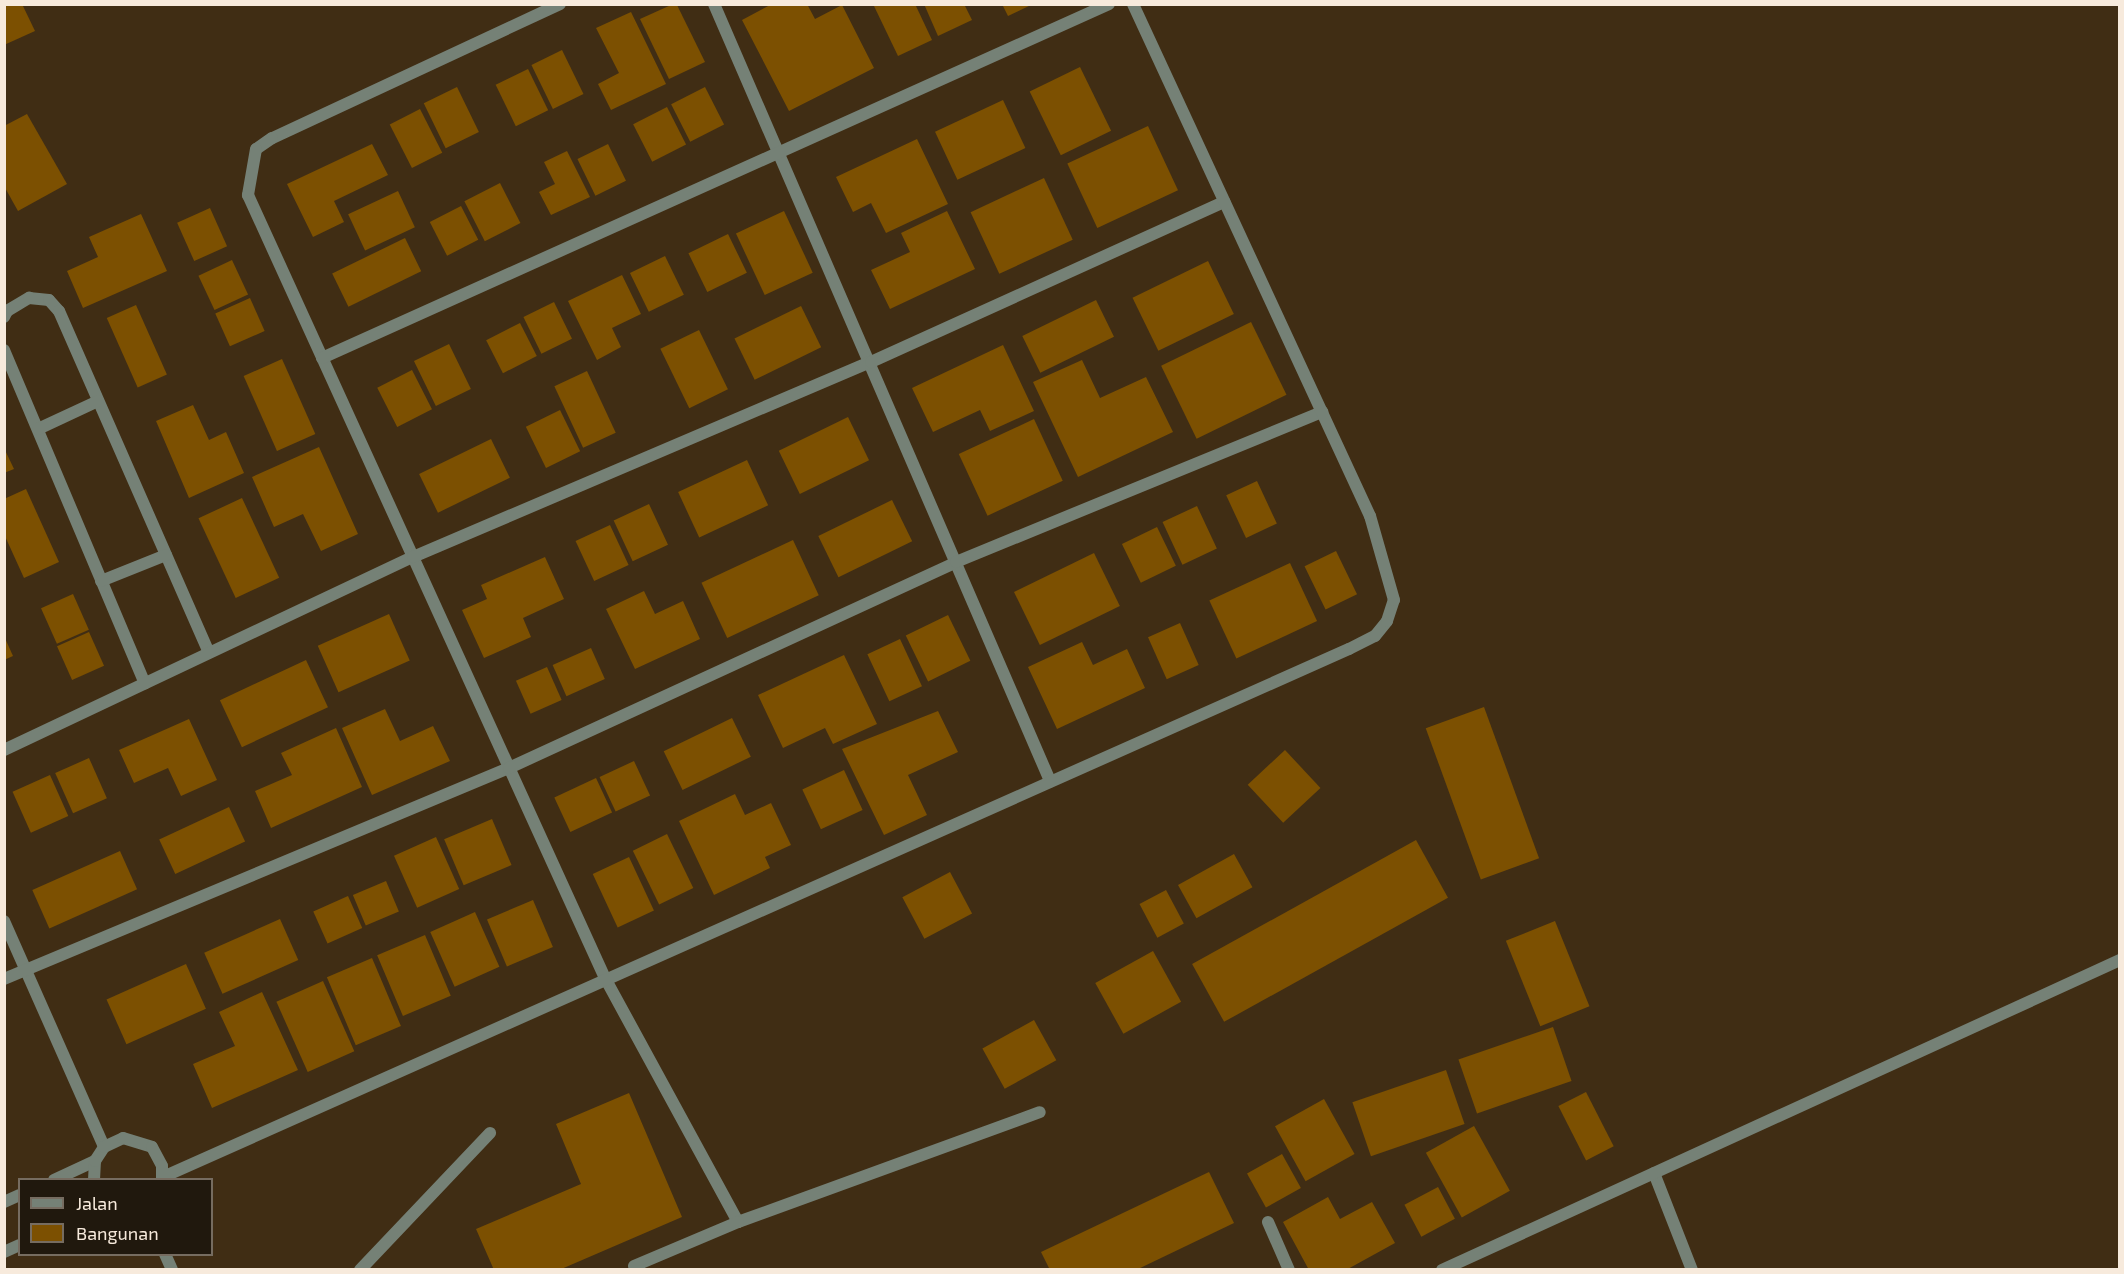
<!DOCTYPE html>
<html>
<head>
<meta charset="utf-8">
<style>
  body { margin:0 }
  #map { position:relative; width:2124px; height:1274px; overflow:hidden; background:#402d14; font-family:"Exo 2",sans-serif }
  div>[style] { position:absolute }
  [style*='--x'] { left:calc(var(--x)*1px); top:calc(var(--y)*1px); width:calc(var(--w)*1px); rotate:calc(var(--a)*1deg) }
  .building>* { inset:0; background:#7c5001; transform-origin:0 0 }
  .service>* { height:12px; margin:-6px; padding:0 6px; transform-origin:6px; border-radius:6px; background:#758176 }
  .minor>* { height:12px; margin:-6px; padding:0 6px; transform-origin:6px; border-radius:6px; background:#758176 }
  span { translate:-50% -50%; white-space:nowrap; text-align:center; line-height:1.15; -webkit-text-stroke:4.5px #20180d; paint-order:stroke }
  .frame { position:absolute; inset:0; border:6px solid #f7eadc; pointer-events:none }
  .legend { position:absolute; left:18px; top:1178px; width:195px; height:78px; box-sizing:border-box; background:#20180d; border:2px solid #766c60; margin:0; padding:8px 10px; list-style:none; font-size:18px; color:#f7eadc }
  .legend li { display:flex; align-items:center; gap:12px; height:30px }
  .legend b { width:30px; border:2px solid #766c60 }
</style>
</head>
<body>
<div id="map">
  <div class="building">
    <div style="clip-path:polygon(4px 4px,22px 4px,35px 31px,4px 45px)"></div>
    <div style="clip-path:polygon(772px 4px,807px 4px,815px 19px,842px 5px,874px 68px,789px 111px,742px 20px)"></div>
    <div style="clip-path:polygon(878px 4px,915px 4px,932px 40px,898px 56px,874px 6px)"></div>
    <div style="clip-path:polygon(924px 4px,964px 4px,972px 20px,938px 36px)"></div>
    <div style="clip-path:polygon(1002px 4px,1033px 4px,1008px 16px)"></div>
    <div style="clip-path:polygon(671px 5px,677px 5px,705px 62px,669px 79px,640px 19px)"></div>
    <div style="clip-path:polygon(631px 12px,666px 84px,611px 110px,598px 84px,619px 73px,596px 28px)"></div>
    <div style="left:562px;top:50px;width:49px;height:34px;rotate:64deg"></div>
    <div style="left:1080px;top:67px;width:71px;height:56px;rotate:64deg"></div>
    <div style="left:528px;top:69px;width:46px;height:36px;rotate:64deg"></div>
    <div style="left:457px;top:87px;width:50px;height:37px;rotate:64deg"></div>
    <div style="left:705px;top:87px;width:42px;height:38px;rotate:63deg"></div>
    <div style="left:1003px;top:100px;width:53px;height:75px;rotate:65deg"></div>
    <div style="left:667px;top:107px;width:42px;height:38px;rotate:63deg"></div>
    <div style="left:420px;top:109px;width:49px;height:34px;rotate:63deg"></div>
    <div style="clip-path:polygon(27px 114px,67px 184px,18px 211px,4px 186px,4px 126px)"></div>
    <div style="left:1148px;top:126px;width:71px;height:89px;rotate:65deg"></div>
    <div style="clip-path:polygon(917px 139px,948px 204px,886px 233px,871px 203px,853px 212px,836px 177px)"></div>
    <div style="clip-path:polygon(372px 144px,388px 175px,334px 201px,344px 222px,313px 237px,287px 184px)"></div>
    <div style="left:608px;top:144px;width:41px;height:34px;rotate:64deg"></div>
    <div style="clip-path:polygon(567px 151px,590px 197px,551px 215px,539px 192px,555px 184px,544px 162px)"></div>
    <div style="left:1044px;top:178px;width:68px;height:81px;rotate:65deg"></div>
    <div style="left:500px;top:183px;width:45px;height:40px;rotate:63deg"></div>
    <div style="left:398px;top:191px;width:40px;height:55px;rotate:65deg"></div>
    <div style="left:461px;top:206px;width:38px;height:35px;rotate:63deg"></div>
    <div style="left:210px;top:208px;width:42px;height:36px;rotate:66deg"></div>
    <div style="left:784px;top:211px;width:68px;height:53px;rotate:65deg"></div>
    <div style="clip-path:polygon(947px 211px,975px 269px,890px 309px,871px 270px,910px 252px,901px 233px)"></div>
    <div style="clip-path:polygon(141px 214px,167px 271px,83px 308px,67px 271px,98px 257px,89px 237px)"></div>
    <div style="left:728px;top:234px;width:43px;height:44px;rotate:64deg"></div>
    <div style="left:405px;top:238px;width:37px;height:81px;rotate:64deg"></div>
    <div style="left:665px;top:256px;width:43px;height:39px;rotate:64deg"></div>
    <div style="left:232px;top:260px;width:38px;height:37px;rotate:65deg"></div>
    <div style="left:1208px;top:261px;width:59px;height:84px;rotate:64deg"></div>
    <div style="clip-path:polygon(622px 275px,641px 314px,612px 328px,621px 347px,597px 360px,568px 301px)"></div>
    <div style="left:250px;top:298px;width:36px;height:38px;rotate:66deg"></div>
    <div style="left:1096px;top:300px;width:41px;height:82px;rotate:64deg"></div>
    <div style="left:554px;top:302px;width:41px;height:34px;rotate:64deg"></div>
    <div style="left:136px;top:305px;width:76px;height:32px;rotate:66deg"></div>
    <div style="left:801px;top:306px;width:46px;height:74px;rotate:64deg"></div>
    <div style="left:1251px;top:322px;width:81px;height:100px;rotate:64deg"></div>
    <div style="left:520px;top:323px;width:37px;height:38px;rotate:63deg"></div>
    <div style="left:699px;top:330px;width:66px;height:43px;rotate:64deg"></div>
    <div style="left:449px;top:344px;width:50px;height:39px;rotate:64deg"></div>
    <div style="clip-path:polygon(1003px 345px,1034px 411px,990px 431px,980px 410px,933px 432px,912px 388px)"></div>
    <div style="left:282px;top:359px;width:82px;height:42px;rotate:66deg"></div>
    <div style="clip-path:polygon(1082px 360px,1100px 398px,1146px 377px,1173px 432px,1078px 477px,1033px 382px)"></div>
    <div style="left:412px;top:370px;width:44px;height:39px;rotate:63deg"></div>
    <div style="left:587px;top:371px;width:68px;height:36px;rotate:65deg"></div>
    <div style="clip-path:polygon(193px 405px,209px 440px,226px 432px,244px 473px,189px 498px,156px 421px)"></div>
    <div style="left:560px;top:410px;width:46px;height:38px;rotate:64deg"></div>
    <div style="left:848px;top:417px;width:48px;height:77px;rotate:64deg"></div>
    <div style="left:1034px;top:419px;width:68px;height:83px;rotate:65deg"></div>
    <div style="left:491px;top:439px;width:43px;height:80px;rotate:64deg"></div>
    <div style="clip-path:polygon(319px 447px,358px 534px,321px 551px,303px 514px,274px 527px,252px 477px)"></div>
    <div style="clip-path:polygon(4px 448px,14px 469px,4px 473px)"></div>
    <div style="left:747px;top:460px;width:50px;height:76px;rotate:65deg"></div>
    <div style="left:1257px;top:481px;width:47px;height:34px;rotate:65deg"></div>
    <div style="clip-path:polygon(26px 489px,59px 562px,24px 578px,4px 534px,4px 499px)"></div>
    <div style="left:242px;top:498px;width:88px;height:48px;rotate:65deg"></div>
    <div style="left:892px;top:500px;width:46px;height:82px;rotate:64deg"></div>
    <div style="left:649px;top:504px;width:45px;height:39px;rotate:65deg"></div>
    <div style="left:1197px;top:506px;width:47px;height:38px;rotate:65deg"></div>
    <div style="left:610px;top:525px;width:44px;height:38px;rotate:65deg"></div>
    <div style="left:1157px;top:527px;width:43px;height:39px;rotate:64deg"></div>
    <div style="left:793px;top:540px;width:61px;height:101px;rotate:65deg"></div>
    <div style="left:1336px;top:551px;width:48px;height:35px;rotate:64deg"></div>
    <div style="left:1094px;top:553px;width:59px;height:89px;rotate:64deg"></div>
    <div style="clip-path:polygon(545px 557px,564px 599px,523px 618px,531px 637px,484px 658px,462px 610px,487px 599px,481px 585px)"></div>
    <div style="left:1290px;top:563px;width:64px;height:89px;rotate:65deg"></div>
    <div style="clip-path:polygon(644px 591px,655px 614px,683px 601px,700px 639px,635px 669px,606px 609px)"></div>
    <div style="left:73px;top:594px;width:39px;height:35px;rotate:66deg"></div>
    <div style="left:389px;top:614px;width:51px;height:78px;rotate:66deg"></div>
    <div style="left:948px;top:615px;width:51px;height:47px;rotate:64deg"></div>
    <div style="left:1180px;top:623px;width:46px;height:35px;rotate:66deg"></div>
    <div style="left:89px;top:632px;width:37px;height:35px;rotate:66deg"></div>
    <div style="clip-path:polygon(4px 636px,13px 656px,4px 660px)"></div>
    <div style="left:900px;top:639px;width:52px;height:36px;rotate:65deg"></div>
    <div style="clip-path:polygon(1082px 642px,1093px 665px,1127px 649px,1145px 688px,1057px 729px,1028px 667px)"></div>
    <div style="left:591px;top:648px;width:34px;height:42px;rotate:66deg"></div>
    <div style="clip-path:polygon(844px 655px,877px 724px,833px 744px,825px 728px,783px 748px,758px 695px)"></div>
    <div style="left:306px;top:660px;width:52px;height:95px;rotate:65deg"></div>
    <div style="left:547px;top:667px;width:36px;height:34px;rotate:66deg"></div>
    <div style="left:1484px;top:707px;width:161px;height:62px;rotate:70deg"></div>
    <div style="clip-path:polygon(385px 709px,400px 741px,433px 726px,450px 761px,372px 795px,342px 728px)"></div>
    <div style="clip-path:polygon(938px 711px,958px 752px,908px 775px,927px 815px,884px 835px,842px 749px)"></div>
    <div style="left:732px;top:718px;width:43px;height:76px;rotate:64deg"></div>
    <div style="clip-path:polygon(189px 719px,217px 780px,181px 796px,168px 768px,134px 783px,119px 750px)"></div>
    <div style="clip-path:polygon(336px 728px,362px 787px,271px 828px,255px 791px,292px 775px,281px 753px)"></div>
    <div style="left:1285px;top:750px;width:52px;height:51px;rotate:47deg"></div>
    <div style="left:89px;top:758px;width:44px;height:37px;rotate:66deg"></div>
    <div style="left:634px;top:761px;width:38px;height:38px;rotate:65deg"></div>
    <div style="left:844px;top:770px;width:44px;height:46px;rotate:65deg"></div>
    <div style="left:50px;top:775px;width:45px;height:41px;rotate:66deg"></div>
    <div style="left:596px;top:778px;width:38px;height:46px;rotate:65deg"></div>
    <div style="clip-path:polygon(735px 794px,745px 815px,771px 803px,791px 845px,765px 857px,770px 868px,714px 895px,679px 821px)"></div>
    <div style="left:229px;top:807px;width:38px;height:77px;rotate:65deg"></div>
    <div style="left:492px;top:819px;width:50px;height:52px;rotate:67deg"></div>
    <div style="left:667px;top:834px;width:60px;height:38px;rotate:64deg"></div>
    <div style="left:436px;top:837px;width:57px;height:46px;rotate:66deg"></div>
    <div style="left:1416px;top:840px;width:66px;height:256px;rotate:61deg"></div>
    <div style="left:120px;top:851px;width:42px;height:96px;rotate:66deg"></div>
    <div style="left:1234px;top:854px;width:38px;height:64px;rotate:61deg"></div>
    <div style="left:629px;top:857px;width:59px;height:40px;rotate:65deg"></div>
    <div style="left:950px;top:872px;width:47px;height:54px;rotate:62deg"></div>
    <div style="left:386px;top:881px;width:33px;height:36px;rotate:67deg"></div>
    <div style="left:1166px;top:890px;width:38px;height:30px;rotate:62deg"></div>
    <div style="left:348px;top:896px;width:35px;height:38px;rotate:66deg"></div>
    <div style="left:533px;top:900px;width:51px;height:50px;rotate:67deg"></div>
    <div style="left:475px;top:912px;width:60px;height:49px;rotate:66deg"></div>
    <div style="left:280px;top:919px;width:45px;height:83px;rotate:66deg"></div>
    <div style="left:1555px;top:921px;width:92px;height:53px;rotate:68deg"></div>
    <div style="left:425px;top:935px;width:66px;height:52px;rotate:67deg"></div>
    <div style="left:1153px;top:951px;width:58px;height:66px;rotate:61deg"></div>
    <div style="left:372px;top:958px;width:74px;height:49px;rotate:67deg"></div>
    <div style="left:186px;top:964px;width:49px;height:87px;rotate:66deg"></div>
    <div style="left:323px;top:981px;width:77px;height:51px;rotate:66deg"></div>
    <div style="clip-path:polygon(262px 992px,298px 1070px,212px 1108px,193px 1064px,235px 1046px,219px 1012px)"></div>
    <div style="left:1034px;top:1020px;width:46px;height:59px;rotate:61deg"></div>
    <div style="left:1553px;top:1027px;width:57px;height:100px;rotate:71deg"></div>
    <div style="left:1446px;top:1070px;width:57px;height:99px;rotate:71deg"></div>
    <div style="left:1586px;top:1092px;width:61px;height:31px;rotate:63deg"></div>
    <div style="clip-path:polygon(629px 1093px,682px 1217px,559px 1270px,494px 1270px,476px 1229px,581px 1184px,556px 1124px)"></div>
    <div style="left:1324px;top:1099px;width:63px;height:56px;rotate:61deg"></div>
    <div style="left:1474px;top:1126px;width:74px;height:55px;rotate:61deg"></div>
    <div style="left:1282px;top:1154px;width:39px;height:40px;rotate:61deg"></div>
    <div style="clip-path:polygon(1209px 1172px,1234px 1223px,1136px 1270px,1050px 1270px,1041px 1252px)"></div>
    <div style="left:1438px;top:1187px;width:36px;height:38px;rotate:62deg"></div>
    <div style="clip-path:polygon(1328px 1197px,1340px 1219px,1372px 1202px,1395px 1243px,1346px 1270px,1309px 1270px,1283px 1222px)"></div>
  </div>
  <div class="service">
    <div style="--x:605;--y:978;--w:278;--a:61.4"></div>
    <div style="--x:738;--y:1222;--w:321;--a:-20"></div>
    <div style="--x:165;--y:1254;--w:17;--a:66"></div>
    <div style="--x:634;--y:1266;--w:113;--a:-22.9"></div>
    <div style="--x:360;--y:1270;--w:189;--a:-46.5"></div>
  </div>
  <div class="minor">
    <div style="--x:560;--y:4;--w:318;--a:155"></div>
    <div style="--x:272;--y:138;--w:19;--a:145"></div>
    <div style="--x:256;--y:149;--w:47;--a:99.9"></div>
    <div style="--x:248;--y:195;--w:861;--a:65.49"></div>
    <div style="--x:714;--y:4;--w:847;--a:66.61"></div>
    <div style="--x:4;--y:317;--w:7;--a:-63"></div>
    <div style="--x:7;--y:311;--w:26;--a:-31"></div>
    <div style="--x:29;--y:298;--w:20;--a:6"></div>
    <div style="--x:49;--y:300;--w:15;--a:48"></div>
    <div style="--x:59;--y:311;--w:373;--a:66.3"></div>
    <div style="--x:4;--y:350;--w:362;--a:67.1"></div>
    <div style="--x:322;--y:358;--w:863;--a:-24.22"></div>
    <div style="--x:38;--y:429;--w:66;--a:-25"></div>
    <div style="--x:101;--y:581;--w:70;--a:-21.8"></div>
    <div style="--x:4;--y:750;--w:452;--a:-25.3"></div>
    <div style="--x:413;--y:557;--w:498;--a:-23.1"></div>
    <div style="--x:871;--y:362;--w:388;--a:-24.4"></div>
    <div style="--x:4;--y:921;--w:247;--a:66.1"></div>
    <div style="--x:4;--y:979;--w:547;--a:-22.68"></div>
    <div style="--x:509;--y:768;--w:492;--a:-24.7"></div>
    <div style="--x:956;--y:562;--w:396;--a:-22.3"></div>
    <div style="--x:1654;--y:1173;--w:104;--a:68.6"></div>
    <div style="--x:163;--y:1177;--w:1298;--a:-24"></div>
    <div style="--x:1349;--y:649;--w:29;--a:-27"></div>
    <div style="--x:1375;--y:636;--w:19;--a:-51"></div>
    <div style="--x:1387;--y:621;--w:22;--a:-72"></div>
    <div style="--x:1394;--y:600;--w:87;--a:-105.9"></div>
    <div style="--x:1370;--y:516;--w:564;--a:-114.84"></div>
    <div style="--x:54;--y:1180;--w:45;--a:-24.9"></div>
    <div style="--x:94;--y:1180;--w:19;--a:-87"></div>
    <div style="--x:95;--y:1161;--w:17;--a:-57"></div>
    <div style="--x:104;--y:1147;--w:21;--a:-25"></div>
    <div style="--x:123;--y:1138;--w:30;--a:17"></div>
    <div style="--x:152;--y:1147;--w:21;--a:62"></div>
    <div style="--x:162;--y:1166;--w:14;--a:90"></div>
    <div style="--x:4;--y:1202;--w:17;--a:-24"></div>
    <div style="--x:1268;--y:1222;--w:52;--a:66.4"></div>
    <div style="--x:4;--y:1252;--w:17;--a:-24"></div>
    <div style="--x:1442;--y:1270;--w:746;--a:-24.57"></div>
  </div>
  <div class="frame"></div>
  <ul class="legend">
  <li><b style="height:8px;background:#758176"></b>Jalan</li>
  <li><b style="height:16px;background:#7c5001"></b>Bangunan</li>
  </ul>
</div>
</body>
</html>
